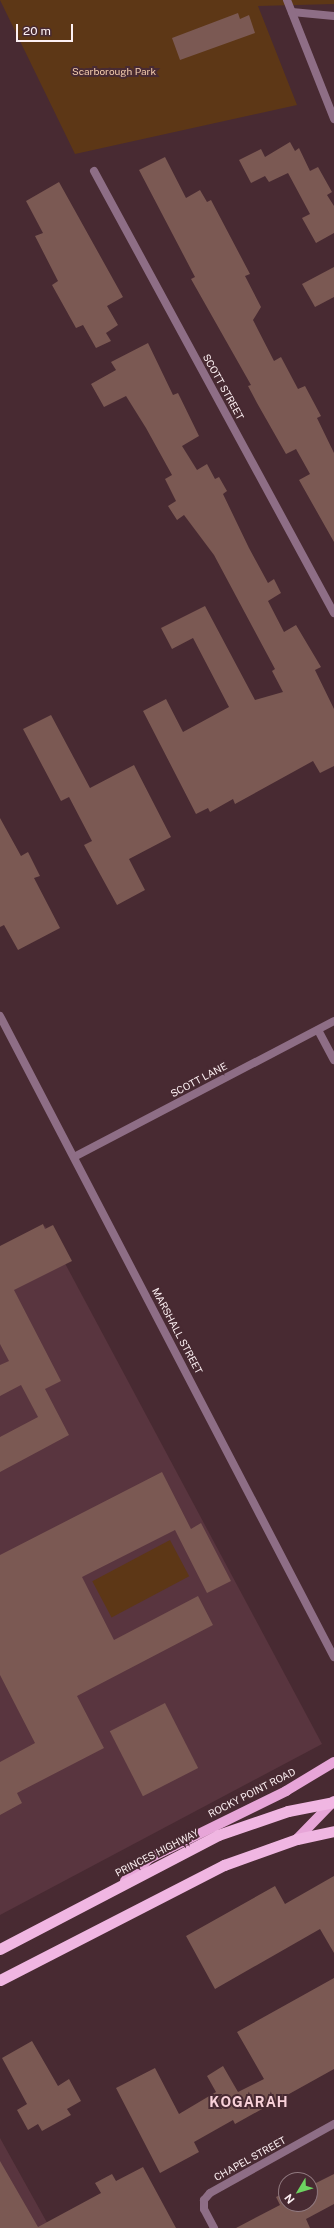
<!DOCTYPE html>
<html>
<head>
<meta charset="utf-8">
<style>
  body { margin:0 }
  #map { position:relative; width:334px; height:2228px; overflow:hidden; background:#482a32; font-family:"Public Sans",sans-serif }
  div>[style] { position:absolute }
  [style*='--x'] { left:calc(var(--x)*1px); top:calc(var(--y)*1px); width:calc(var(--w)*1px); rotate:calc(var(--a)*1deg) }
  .built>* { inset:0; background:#59353f }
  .green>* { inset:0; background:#5d3716; transform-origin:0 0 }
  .building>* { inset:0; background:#7b5953; transform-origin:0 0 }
  .minor>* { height:8px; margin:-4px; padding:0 4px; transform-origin:4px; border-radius:4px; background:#8e6e86 }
  .tertiary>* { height:8px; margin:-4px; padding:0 4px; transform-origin:4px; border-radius:4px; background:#8e6e86 }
  .primary>* { height:10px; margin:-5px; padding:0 5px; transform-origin:5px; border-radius:5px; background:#e7a5d8 }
  .trunk>* { height:11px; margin:-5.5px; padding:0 5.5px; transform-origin:5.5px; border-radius:5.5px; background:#f0b6e2 }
  span { translate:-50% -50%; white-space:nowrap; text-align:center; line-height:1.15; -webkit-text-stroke:4px #482a32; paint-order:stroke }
  .park-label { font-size:10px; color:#f3ccae }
  .street-label { font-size:10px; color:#fdf0f3 }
  .district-label { font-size:14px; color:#f8d1d9; font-weight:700; letter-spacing:1px }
  .north { position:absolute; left:278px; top:2172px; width:40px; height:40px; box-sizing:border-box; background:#482a32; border:1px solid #90797f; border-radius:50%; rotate:232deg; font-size:11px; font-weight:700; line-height:16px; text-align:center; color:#fdf0f3 }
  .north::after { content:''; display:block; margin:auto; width:14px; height:18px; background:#6dd361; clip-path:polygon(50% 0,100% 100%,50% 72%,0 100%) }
  .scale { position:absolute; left:16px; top:24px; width:57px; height:18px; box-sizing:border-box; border:2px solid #fdf0f3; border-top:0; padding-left:5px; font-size:12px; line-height:14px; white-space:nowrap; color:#fdf0f3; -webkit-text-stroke:3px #482a32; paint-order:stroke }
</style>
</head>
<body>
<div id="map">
  <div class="built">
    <div style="clip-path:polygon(45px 1226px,322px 1744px,0 1915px,0 1251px)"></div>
    <div style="clip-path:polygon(0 2138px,50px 2228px,0 2228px)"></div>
  </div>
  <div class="green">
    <div style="clip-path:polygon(0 0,334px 0,334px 4px,258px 6px,297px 105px,75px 154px)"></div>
    <div style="left:170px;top:1540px;width:41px;height:88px;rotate:62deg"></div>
  </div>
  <div class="building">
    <div style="clip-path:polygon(238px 13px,240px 19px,249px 15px,255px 33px,180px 60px,172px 38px)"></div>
    <div style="clip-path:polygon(290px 142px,295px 151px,299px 148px,310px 171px,318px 167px,332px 192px,327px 195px,334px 206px,334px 233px,316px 243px,302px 218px,310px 214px,288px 173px,269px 182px,265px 176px,251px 183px,239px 160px,261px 149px,265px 157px)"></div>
    <div style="clip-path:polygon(165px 157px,186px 198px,200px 190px,207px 202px,211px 200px,250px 274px,245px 276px,261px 307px,253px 320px,274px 361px,281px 357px,298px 389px,305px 386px,321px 416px,317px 418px,334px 453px,334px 542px,299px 480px,310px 474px,296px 449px,286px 454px,257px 403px,248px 386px,251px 385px,191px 279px,195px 277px,139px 170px)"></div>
    <div style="clip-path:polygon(59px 182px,123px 297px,107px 306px,118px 325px,106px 333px,111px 341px,96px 348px,83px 325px,76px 328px,52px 285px,58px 281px,35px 236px,43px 233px,26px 201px)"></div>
    <div style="clip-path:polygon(334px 267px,334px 297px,315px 307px,302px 284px)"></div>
    <div style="clip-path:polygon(148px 343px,173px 395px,178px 393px,199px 436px,182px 446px,197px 470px,207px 464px,215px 479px,219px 477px,227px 491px,223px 494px,249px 548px,268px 583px,274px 579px,281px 593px,268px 601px,284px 632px,296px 625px,321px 667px,315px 670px,334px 709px,334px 766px,320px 773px,313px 761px,235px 804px,233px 799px,210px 812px,208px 808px,196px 814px,143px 711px,166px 699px,183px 732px,229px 707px,193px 638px,172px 649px,161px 628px,205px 606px,255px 700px,283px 692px,272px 671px,275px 669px,214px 555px,184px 515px,177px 520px,168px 506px,176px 501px,165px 479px,172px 475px,146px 428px,126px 396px,104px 407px,91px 384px,116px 370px,111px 362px)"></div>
    <div style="clip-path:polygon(51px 715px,90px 788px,134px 765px,171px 837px,129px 859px,145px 890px,117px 905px,84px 845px,92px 841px,69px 797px,61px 801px,23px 729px)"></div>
    <div style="clip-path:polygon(0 818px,21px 856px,28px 852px,40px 876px,34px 878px,60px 928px,18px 950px,4px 925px,0 927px)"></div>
    <div style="clip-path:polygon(43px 1224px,45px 1229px,53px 1225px,72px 1261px,14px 1290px,61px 1381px,45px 1389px,69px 1435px,0 1472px,0 1437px,38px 1417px,21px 1385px,0 1396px,0 1365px,9px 1361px,0 1344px,0 1246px)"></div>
    <div style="clip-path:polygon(162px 1472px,191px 1529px,201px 1523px,231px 1581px,207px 1593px,175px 1530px,82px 1577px,114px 1640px,198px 1596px,213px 1625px,77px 1696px,104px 1748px,17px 1793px,22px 1803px,0 1815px,0 1762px,35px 1743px,0 1675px,0 1555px)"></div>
    <div style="left:165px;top:1703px;width:73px;height:62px;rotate:63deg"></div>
    <div style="clip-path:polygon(334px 1876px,334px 1953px,320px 1929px,215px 1989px,186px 1936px,275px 1886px,285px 1904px)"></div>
    <div style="clip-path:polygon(334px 1978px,334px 2069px,235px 2124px,233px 2120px,194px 2142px,199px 2152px,160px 2173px,116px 2088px,155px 2068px,179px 2114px,216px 2092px,207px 2076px,223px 2066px,238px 2092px,264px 2079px,237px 2032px)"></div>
    <div style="clip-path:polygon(32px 2041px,58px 2086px,69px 2079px,81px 2101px,67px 2109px,71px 2115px,42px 2131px,38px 2124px,28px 2130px,17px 2110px,27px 2104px,2px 2058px)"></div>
    <div style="clip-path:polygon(0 2161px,38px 2227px,101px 2193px,95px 2183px,112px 2174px,116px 2181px,143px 2167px,176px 2228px,0 2228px)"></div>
    <div style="clip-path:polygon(334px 2174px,334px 2204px,306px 2219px,310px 2228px,236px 2228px,280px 2205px,276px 2197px,286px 2192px,286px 2204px,310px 2204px,310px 2186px)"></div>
  </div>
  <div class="minor">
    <div style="--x:292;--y:12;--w:42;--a:5.4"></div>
    <div style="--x:94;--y:171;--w:503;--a:61.5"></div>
    <div style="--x:0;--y:1016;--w:723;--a:62.48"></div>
    <div style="--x:318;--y:1030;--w:34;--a:62"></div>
    <div style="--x:74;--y:1157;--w:293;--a:-27.6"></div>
    <div style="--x:214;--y:2228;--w:21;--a:-118"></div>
    <div style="--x:204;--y:2209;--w:9;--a:-90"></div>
    <div style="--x:204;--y:2200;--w:9;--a:-49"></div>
    <div style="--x:210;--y:2193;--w:142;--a:-29.1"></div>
  </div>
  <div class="tertiary">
    <div style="--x:287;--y:0;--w:128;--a:68.4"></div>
  </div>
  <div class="primary">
    <div style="--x:297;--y:1839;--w:53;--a:-45.8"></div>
    <div style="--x:125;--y:1881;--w:34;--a:-43"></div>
    <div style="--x:150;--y:1858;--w:152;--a:-26.2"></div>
    <div style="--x:286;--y:1791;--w:56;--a:-31.1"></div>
  </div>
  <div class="trunk">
    <div style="--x:0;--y:1949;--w:246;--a:-27.6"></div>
    <div style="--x:218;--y:1835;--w:74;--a:-18.9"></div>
    <div style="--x:288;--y:1811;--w:47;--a:-11.1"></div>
    <div style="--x:0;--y:1980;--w:252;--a:-27.2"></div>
    <div style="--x:224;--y:1865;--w:77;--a:-19.6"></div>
    <div style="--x:297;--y:1839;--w:38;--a:-12"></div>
  </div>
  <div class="park-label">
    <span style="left:114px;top:72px">Scarborough Park</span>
  </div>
  <div class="street-label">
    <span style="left:223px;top:387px;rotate:61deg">SCOTT STREET</span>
    <span style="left:199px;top:1080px;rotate:-28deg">SCOTT LANE</span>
    <span style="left:177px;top:1331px;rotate:62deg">MARSHALL STREET</span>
    <span style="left:252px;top:1793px;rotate:-27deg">ROCKY POINT ROAD</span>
    <span style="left:157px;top:1853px;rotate:-27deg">PRINCES HIGHWAY</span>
    <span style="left:250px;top:2159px;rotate:-29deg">CHAPEL STREET</span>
  </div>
  <div class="district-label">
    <span style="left:249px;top:2102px">KOGARAH</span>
  </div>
  <div class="north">N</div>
  <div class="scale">20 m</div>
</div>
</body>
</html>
